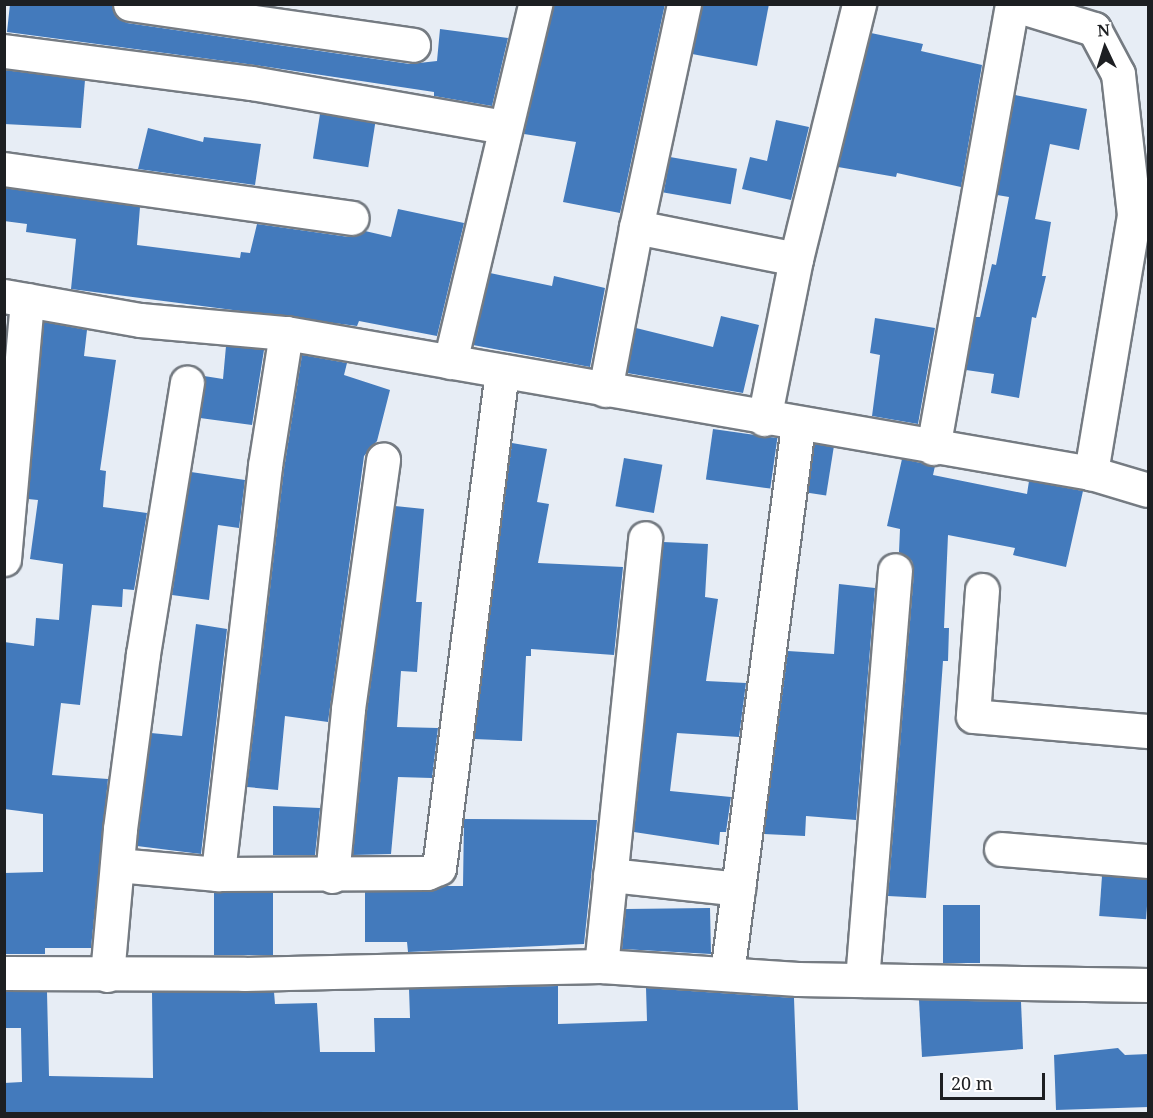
<!DOCTYPE html>
<html>
<head>
<meta charset="utf-8">
<style>
  body { margin:0 }
  #map { position:relative; width:1153px; height:1118px; overflow:hidden; background:#e7edf5; font-family:"Noto Serif",serif }
  div>[style] { position:absolute }
  [style*='--x'] { left:calc(var(--x)*1px); top:calc(var(--y)*1px); width:calc(var(--w)*1px); rotate:calc(var(--a)*1deg) }
  .building>* { inset:0; background:#437abc; transform-origin:0 0 }
  .roads { filter:drop-shadow(2px 0 #757b82) drop-shadow(-2px 0 #757b82) drop-shadow(0 2px #757b82) drop-shadow(0 -2px #757b82) }
  .street>* { height:33px; margin:-16.5px; padding:0 16.5px; transform-origin:16.5px; border-radius:16.5px; background:#fff }
  span { translate:-50% -50%; white-space:nowrap; text-align:center; line-height:1.15; -webkit-text-stroke:6px #fff; paint-order:stroke }
  .frame { position:absolute; inset:0; border:6px solid #1d1f22; pointer-events:none }
  .north { position:absolute; left:1075px; top:18px; width:60px; height:60px; -webkit-text-stroke:4px #fff; paint-order:stroke; rotate:356deg; font-size:16px; font-weight:700; line-height:24px; text-align:center; color:#1d1f22 }
  .north::after { content:''; display:block; margin:auto; width:21px; height:27px; background:#1d1f22; clip-path:polygon(50% 0,100% 100%,50% 72%,0 100%) }
  .scale { position:absolute; left:940px; top:1073px; width:105px; height:27px; box-sizing:border-box; border:3px solid #1d1f22; border-top:0; padding-left:8px; font-size:18px; line-height:21px; white-space:nowrap; color:#1d1f22; -webkit-text-stroke:4px #fff; paint-order:stroke }
</style>
</head>
<body>
<div id="map">
  <div class="building">
    <div style="clip-path:polygon(10px 4px,112px 4px,118px 18px,127px 23px,410px 64px,437px 61px,440px 29px,508px 38px,492px 106px,434px 96px,434px 92px,255px 65px,7px 32px)"></div>
    <div style="clip-path:polygon(553px 4px,665px 4px,620px 213px,563px 202px,576px 142px,524px 134px)"></div>
    <div style="clip-path:polygon(702px 4px,769px 4px,757px 66px,692px 54px)"></div>
    <div style="clip-path:polygon(871px 33px,923px 44px,921px 51px,982px 65px,961px 187px,897px 173px,896px 177px,838px 167px)"></div>
    <div style="clip-path:polygon(4px 70px,85px 80px,81px 128px,4px 124px)"></div>
    <div style="clip-path:polygon(1015px 95px,1087px 109px,1079px 150px,1050px 144px,1035px 219px,1051px 222px,1042px 276px,1046px 276px,1036px 318px,1032px 317px,1019px 398px,991px 393px,994px 374px,966px 370px,975px 317px,980px 317px,992px 264px,996px 265px,1009px 197px,997px 195px)"></div>
    <div style="left:320px;top:114px;width:56px;height:45px;rotate:9deg"></div>
    <div style="clip-path:polygon(776px 120px,809px 127px,791px 200px,742px 189px,750px 157px,767px 161px)"></div>
    <div style="clip-path:polygon(148px 128px,203px 142px,204px 137px,261px 144px,255px 185px,138px 169px)"></div>
    <div style="left:670px;top:157px;width:68px;height:36px;rotate:10deg"></div>
    <div style="clip-path:polygon(4px 188px,140px 207px,137px 245px,240px 258px,241px 252px,250px 253px,257px 224px,349px 237px,365px 231px,391px 237px,398px 209px,464px 223px,437px 336px,359px 321px,357px 326px,71px 289px,76px 239px,26px 232px,27px 224px,4px 221px)"></div>
    <div style="clip-path:polygon(490px 273px,552px 286px,554px 276px,605px 288px,590px 367px,473px 345px)"></div>
    <div style="clip-path:polygon(721px 316px,759px 325px,743px 393px,627px 373px,636px 328px,713px 347px)"></div>
    <div style="clip-path:polygon(875px 318px,935px 328px,918px 424px,872px 416px,880px 355px,870px 353px)"></div>
    <div style="clip-path:polygon(44px 322px,87px 330px,84px 356px,116px 360px,100px 470px,106px 471px,103px 507px,147px 513px,134px 590px,123px 589px,122px 607px,92px 605px,80px 705px,61px 703px,52px 775px,108px 779px,91px 948px,45px 948px,45px 954px,4px 954px,4px 873px,43px 872px,43px 814px,4px 809px,4px 642px,34px 646px,36px 618px,59px 620px,63px 564px,30px 559px,38px 500px,28px 499px)"></div>
    <div style="clip-path:polygon(226px 346px,264px 350px,252px 425px,200px 418px,204px 376px,223px 379px)"></div>
    <div style="clip-path:polygon(302px 355px,347px 363px,344px 375px,390px 390px,377px 441px,364px 456px,328px 722px,285px 716px,278px 790px,247px 787px,284px 469px)"></div>
    <div style="left:713px;top:429px;width:65px;height:51px;rotate:8deg"></div>
    <div style="clip-path:polygon(512px 443px,547px 449px,537px 502px,549px 504px,538px 563px,623px 567px,614px 655px,531px 649px,531px 656px,526px 656px,522px 741px,474px 739px)"></div>
    <div style="left:814px;top:444px;width:20px;height:49px;rotate:9deg"></div>
    <div style="left:624px;top:458px;width:39px;height:49px;rotate:10deg"></div>
    <div style="clip-path:polygon(902px 459px,935px 466px,933px 475px,1027px 494px,1029px 481px,1083px 491px,1066px 567px,1013px 555px,1015px 548px,948px 535px,944px 628px,949px 628px,948px 661px,943px 661px,926px 898px,888px 896px,914px 572px,912px 561px,899px 552px,900px 529px,887px 526px)"></div>
    <div style="clip-path:polygon(191px 472px,245px 480px,239px 528px,218px 525px,209px 600px,172px 595px)"></div>
    <div style="clip-path:polygon(395px 506px,424px 509px,416px 602px,422px 602px,417px 672px,401px 671px,397px 727px,438px 728px,432px 778px,398px 777px,391px 854px,353px 855px,367px 711px)"></div>
    <div style="clip-path:polygon(663px 542px,708px 544px,705px 597px,718px 599px,706px 681px,746px 683px,739px 737px,677px 733px,670px 791px,731px 797px,726px 832px,720px 832px,719px 845px,634px 832px)"></div>
    <div style="clip-path:polygon(839px 584px,875px 588px,856px 820px,806px 816px,805px 836px,764px 834px,788px 651px,834px 654px)"></div>
    <div style="clip-path:polygon(196px 624px,227px 629px,201px 854px,137px 846px,151px 733px,182px 736px)"></div>
    <div style="clip-path:polygon(273px 806px,320px 808px,315px 855px,273px 855px)"></div>
    <div style="clip-path:polygon(464px 819px,597px 820px,584px 944px,408px 952px,407px 942px,365px 942px,365px 892px,427px 892px,445px 886px,463px 886px)"></div>
    <div style="left:1102px;top:876px;width:47px;height:40px;rotate:4deg"></div>
    <div style="left:214px;top:892px;width:59px;height:63px"></div>
    <div style="left:943px;top:905px;width:37px;height:58px"></div>
    <div style="clip-path:polygon(710px 908px,711px 954px,622px 949px,626px 909px)"></div>
    <div style="clip-path:polygon(558px 986px,558px 1024px,647px 1021px,646px 988px,794px 998px,798px 1110px,4px 1113px,4px 1083px,22px 1082px,21px 1028px,4px 1028px,4px 992px,47px 992px,49px 1076px,153px 1078px,152px 992px,274px 992px,275px 1004px,317px 1003px,320px 1052px,375px 1052px,374px 1018px,410px 1018px,409px 989px)"></div>
    <div style="clip-path:polygon(919px 1000px,1021px 1002px,1023px 1049px,922px 1057px)"></div>
    <div style="clip-path:polygon(1118px 1048px,1125px 1055px,1149px 1054px,1149px 1107px,1056px 1110px,1054px 1055px)"></div>
  </div>
  <div class="roads">
    <div class="street">
      <div style="--x:130;--y:4;--w:286;--a:8.2"></div>
      <div style="--x:684;--y:4;--w:228;--a:102.1"></div>
      <div style="--x:636;--y:227;--w:163;--a:11.3"></div>
      <div style="--x:796;--y:259;--w:263;--a:-76.1"></div>
      <div style="--x:1012;--y:4;--w:86;--a:17"></div>
      <div style="--x:1094;--y:29;--w:51;--a:61.9"></div>
      <div style="--x:1118;--y:74;--w:142;--a:83.5"></div>
      <div style="--x:1134;--y:215;--w:262;--a:99.5"></div>
      <div style="--x:1091;--y:473;--w:59;--a:16.6"></div>
      <div style="--x:4;--y:51;--w:250;--a:7.4"></div>
      <div style="--x:252;--y:83;--w:257;--a:9.9"></div>
      <div style="--x:4;--y:169;--w:351;--a:8"></div>
      <div style="--x:4;--y:296;--w:138;--a:10"></div>
      <div style="--x:140;--y:320;--w:147;--a:5.1"></div>
      <div style="--x:286;--y:333;--w:817;--a:9.87"></div>
      <div style="--x:286;--y:333;--w:135;--a:99"></div>
      <div style="--x:265;--y:466;--w:411;--a:96.6"></div>
      <div style="--x:218;--y:874;--w:209;--a:-0.3"></div>
      <div style="--x:427;--y:873;--w:13;--a:-23"></div>
      <div style="--x:439;--y:868;--w:501;--a:-82.78"></div>
      <div style="--x:450;--y:362;--w:368;--a:-76.6"></div>
      <div style="--x:605;--y:390;--w:166;--a:-79.2"></div>
      <div style="--x:764;--y:419;--w:163;--a:-78.7"></div>
      <div style="--x:933;--y:448;--w:450;--a:-79.9"></div>
      <div style="--x:4;--y:559;--w:260;--a:-84.9"></div>
      <div style="--x:982;--y:590;--w:126;--a:94.1"></div>
      <div style="--x:973;--y:716;--w:176;--a:4.9"></div>
      <div style="--x:1001;--y:849;--w:147;--a:4.7"></div>
      <div style="--x:117;--y:865;--w:101;--a:5.1"></div>
      <div style="--x:610;--y:875;--w:129;--a:6.2"></div>
      <div style="--x:332;--y:876;--w:168;--a:-84.5"></div>
      <div style="--x:348;--y:709;--w:252;--a:-82"></div>
      <div style="--x:601;--y:966;--w:430;--a:-84.1"></div>
      <div style="--x:4;--y:973;--w:240;--a:0.2"></div>
      <div style="--x:244;--y:974;--w:357;--a:-1.3"></div>
      <div style="--x:601;--y:966;--w:197;--a:3.8"></div>
      <div style="--x:798;--y:979;--w:350;--a:1"></div>
      <div style="--x:727;--y:974;--w:554;--a:-82.63"></div>
      <div style="--x:107;--y:975;--w:147;--a:-84.9"></div>
      <div style="--x:120;--y:829;--w:177;--a:-82.5"></div>
      <div style="--x:143;--y:654;--w:275;--a:-80.8"></div>
      <div style="--x:862;--y:980;--w:411;--a:-85.4"></div>
    </div>
  </div>
  <div class="frame"></div>
  <div class="north">N</div>
  <div class="scale">20 m</div>
</div>
</body>
</html>
